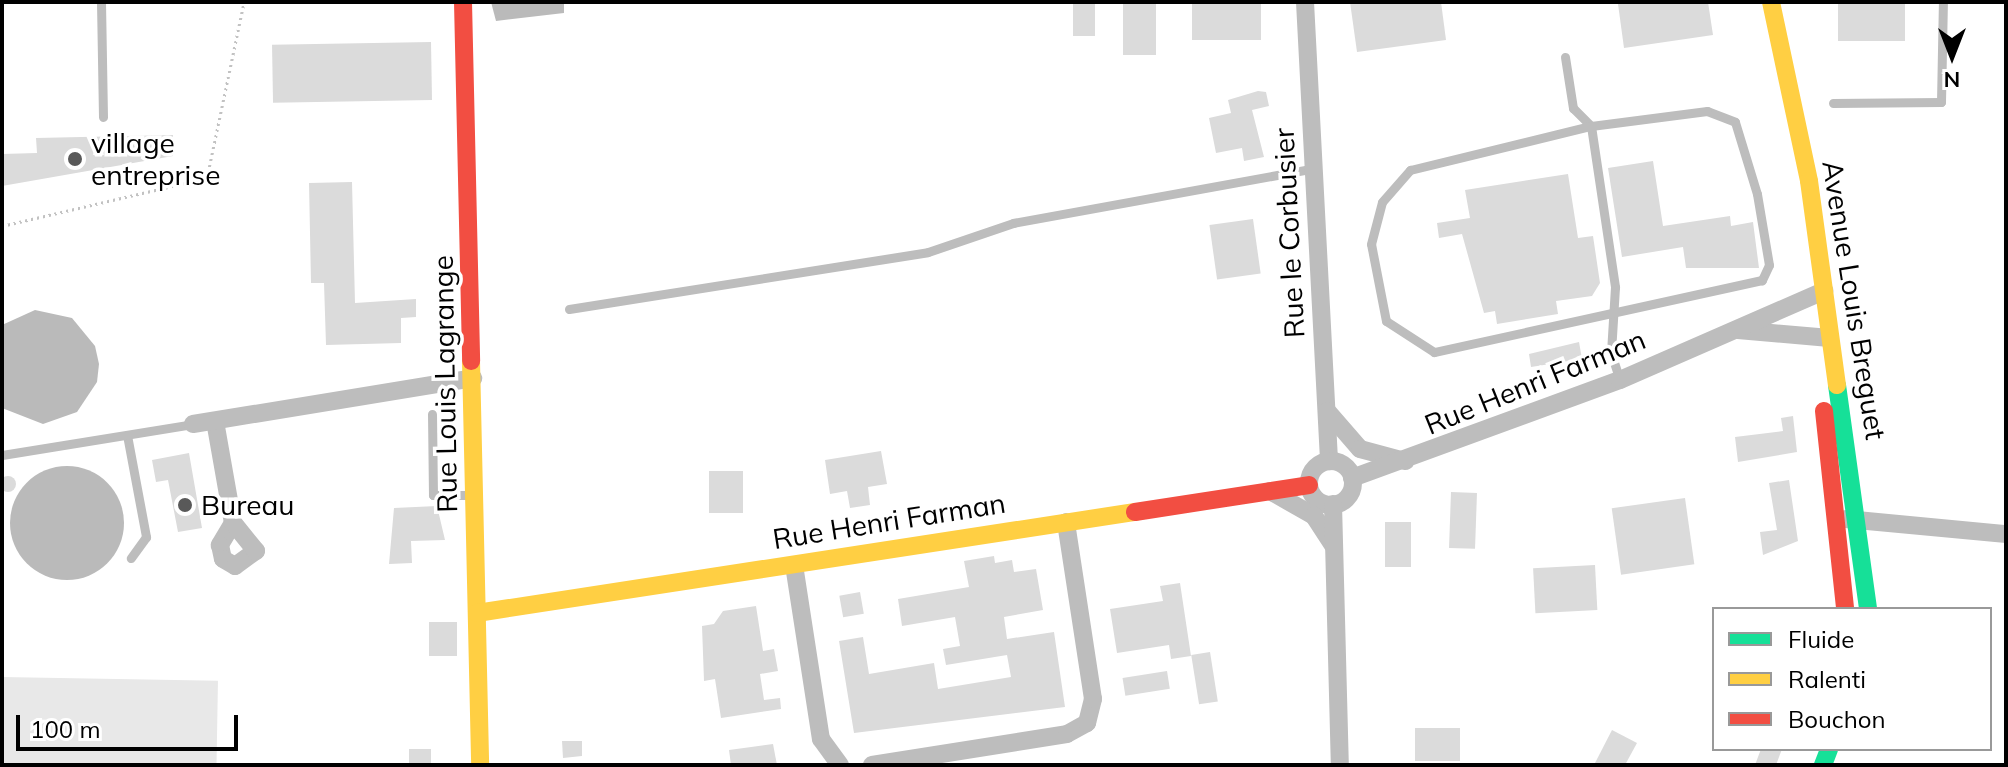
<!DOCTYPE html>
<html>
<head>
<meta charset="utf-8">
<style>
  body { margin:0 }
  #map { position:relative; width:2008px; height:767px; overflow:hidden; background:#fff; font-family:Mulish,sans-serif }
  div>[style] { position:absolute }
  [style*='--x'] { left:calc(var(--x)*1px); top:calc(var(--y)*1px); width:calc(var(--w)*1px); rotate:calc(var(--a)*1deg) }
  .green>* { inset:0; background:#e8e8e8; transform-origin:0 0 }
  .water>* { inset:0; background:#bababa }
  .round { border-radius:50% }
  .building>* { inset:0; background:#dbdbdb; transform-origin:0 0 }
  .path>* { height:3px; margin-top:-1.5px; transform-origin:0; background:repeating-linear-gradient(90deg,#c2c2c2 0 2px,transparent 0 6px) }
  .lane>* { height:9px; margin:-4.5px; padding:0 4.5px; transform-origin:4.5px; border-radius:4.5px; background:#bdbdbd }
  .street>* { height:18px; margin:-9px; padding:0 9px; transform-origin:9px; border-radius:9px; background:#bdbdbd }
  .street>.ring { margin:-9px; padding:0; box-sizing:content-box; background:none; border:18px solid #bdbdbd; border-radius:50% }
  .fast>* { height:18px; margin:-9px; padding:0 9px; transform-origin:9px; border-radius:9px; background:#16e098 }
  .slow>* { height:18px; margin:-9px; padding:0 9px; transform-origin:9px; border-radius:9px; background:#ffcf43 }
  .jam>* { height:18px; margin:-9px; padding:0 9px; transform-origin:9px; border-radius:9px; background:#f24e42 }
  .dots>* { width:22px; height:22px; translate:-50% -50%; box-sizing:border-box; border:4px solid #fff; border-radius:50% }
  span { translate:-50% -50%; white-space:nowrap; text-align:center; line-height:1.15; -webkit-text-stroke:7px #fff; paint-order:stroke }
  .poi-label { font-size:28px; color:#000 }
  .left { translate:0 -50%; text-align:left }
  .street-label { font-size:28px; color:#000 }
  .frame { position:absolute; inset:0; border:4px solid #000; pointer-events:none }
  .legend { position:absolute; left:1712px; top:607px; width:280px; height:144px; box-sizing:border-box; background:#fff; border:2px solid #999; margin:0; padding:10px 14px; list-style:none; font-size:24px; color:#000 }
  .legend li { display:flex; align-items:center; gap:16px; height:40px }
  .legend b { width:40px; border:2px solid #999 }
  .north { position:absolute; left:1912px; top:16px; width:80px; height:80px; -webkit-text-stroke:6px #fff; paint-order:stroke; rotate:180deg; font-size:22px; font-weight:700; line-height:32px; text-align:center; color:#000 }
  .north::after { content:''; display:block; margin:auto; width:28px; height:36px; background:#000; clip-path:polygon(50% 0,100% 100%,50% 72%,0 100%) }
  .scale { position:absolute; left:16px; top:715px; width:222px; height:36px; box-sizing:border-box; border:4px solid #000; border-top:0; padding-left:10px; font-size:24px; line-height:28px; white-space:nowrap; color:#000; -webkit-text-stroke:6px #fff; paint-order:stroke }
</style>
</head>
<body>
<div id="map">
  <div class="green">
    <div style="left:2px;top:677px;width:216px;height:88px;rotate:1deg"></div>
  </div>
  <div class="water">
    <div style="clip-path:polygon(491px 2px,564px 2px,564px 13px,496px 21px)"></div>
    <div style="clip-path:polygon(35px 310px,72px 318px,95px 346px,99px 364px,97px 382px,77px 412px,43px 424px,2px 408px,2px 325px)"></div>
    <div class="round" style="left:10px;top:466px;width:114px;height:114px"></div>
  </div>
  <div class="building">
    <div style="left:1073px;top:2px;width:22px;height:34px"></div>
    <div style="left:1123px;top:2px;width:33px;height:53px"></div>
    <div style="left:1192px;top:2px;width:69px;height:38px"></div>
    <div style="clip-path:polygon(1350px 2px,1441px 2px,1446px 40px,1357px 52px)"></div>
    <div style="clip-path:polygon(1708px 2px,1713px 35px,1624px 48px,1618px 4px)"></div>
    <div style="left:1838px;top:2px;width:67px;height:39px"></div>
    <div style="left:431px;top:42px;width:58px;height:159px;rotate:89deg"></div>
    <div style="clip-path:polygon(1258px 91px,1266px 92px,1269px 106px,1252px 110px,1264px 157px,1244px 161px,1242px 148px,1216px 153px,1209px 118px,1231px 113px,1228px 100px)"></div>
    <div style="clip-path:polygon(173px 135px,173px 156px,2px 186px,2px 154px,37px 153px,36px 138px)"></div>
    <div style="clip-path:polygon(1653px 161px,1663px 226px,1730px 216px,1731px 226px,1753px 222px,1759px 268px,1686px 268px,1683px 247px,1622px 257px,1608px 168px)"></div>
    <div style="clip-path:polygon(1568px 174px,1578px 238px,1593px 236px,1600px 283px,1592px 296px,1556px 301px,1558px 314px,1497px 324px,1495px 311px,1484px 313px,1462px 234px,1439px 238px,1437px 223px,1470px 218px,1465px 190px)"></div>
    <div style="clip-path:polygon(352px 182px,355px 303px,416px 299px,416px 317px,401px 318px,401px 343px,326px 345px,324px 283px,311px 283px,309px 183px)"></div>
    <div style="left:1253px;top:219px;width:55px;height:44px;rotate:82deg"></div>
    <div style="clip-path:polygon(1579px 342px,1582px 359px,1531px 367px,1529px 354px)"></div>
    <div style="clip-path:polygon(1793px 416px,1797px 452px,1738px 462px,1735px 437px,1783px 431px,1781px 418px)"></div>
    <div style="clip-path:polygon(881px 451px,887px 484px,868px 487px,870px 505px,850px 508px,847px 491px,830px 494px,825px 460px)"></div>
    <div style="clip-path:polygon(189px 453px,202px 528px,178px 532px,168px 480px,156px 482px,152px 460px)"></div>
    <div style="left:709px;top:471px;width:34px;height:42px"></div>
    <div class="round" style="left:0;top:476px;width:16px;height:16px"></div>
    <div style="clip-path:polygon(1789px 480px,1798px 541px,1763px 555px,1760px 532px,1777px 530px,1769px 483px)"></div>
    <div style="left:1451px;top:492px;width:26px;height:56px;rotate:2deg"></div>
    <div style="left:1685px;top:498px;width:67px;height:74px;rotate:82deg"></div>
    <div style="clip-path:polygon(437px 506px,445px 540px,411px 541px,412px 563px,389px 564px,394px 508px)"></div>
    <div style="left:1385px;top:522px;width:26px;height:45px"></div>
    <div style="clip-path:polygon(994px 556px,995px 563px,1012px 560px,1014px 572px,1036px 569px,1043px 610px,1004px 617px,1007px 639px,1054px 632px,1065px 707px,854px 733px,839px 641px,863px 637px,869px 674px,934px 663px,938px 689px,1011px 677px,1007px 655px,946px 665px,943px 649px,960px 646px,955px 617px,902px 626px,898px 599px,969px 587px,964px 561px)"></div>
    <div style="left:1595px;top:565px;width:45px;height:62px;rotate:87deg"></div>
    <div style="clip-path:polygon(1180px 583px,1191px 656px,1171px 659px,1169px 645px,1117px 653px,1110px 609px,1163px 601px,1160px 586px)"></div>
    <div style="left:860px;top:592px;width:22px;height:21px;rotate:80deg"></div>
    <div style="clip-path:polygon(756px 606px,763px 651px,774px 649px,778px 671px,760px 674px,764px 700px,780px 698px,781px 709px,721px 718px,715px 679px,704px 681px,702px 626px,714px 624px,723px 611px)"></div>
    <div style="left:457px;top:622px;width:34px;height:28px;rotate:90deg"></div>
    <div style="left:1210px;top:652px;width:50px;height:19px;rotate:81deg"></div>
    <div style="left:1167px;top:671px;width:18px;height:45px;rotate:81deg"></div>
    <div style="left:1415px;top:728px;width:45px;height:33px"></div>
    <div style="clip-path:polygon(1612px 730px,1637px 743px,1625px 765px,1594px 765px)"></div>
    <div style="clip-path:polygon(562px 741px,582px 741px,582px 756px,563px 758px)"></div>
    <div style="clip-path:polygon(773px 744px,777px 765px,731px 765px,729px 750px)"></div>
    <div style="left:431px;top:749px;width:16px;height:22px;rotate:90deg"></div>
    <div style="clip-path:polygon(1761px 749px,1782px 749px,1776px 765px,1755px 765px)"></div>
  </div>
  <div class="path">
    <div style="--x:2;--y:226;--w:211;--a:-13.2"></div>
    <div style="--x:207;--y:178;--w:180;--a:-78.1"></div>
  </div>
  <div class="lane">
    <div style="--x:101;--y:2;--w:115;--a:89"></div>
    <div style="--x:1565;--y:57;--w:52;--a:81.1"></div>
    <div style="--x:1573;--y:108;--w:25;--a:45"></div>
    <div style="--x:1591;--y:126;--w:163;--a:81.5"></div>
    <div style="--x:1615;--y:287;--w:66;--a:93.5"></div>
    <div style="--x:1611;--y:353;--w:28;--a:72"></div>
    <div style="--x:1833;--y:103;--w:108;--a:-0.5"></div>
    <div style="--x:1941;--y:102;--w:100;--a:-88.9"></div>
    <div style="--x:1707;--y:111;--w:30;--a:21"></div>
    <div style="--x:1735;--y:122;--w:75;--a:73"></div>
    <div style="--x:1757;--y:194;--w:72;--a:80.4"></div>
    <div style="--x:1769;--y:265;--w:17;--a:115"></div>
    <div style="--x:1762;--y:280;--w:336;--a:167.6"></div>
    <div style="--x:1434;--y:352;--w:57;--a:-147.1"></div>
    <div style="--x:1386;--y:321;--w:78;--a:-101"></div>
    <div style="--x:1371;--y:244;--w:43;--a:-75.3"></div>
    <div style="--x:1382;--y:202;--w:43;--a:-48.8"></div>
    <div style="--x:1410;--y:170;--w:186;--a:-13.7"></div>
    <div style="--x:1591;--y:126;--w:117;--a:-7.4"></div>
    <div style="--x:569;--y:309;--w:363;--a:-9"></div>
    <div style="--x:928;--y:252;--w:90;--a:-18.8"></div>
    <div style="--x:1013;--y:223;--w:307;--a:-10.3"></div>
    <div style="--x:432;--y:414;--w:81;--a:89.3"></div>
    <div style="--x:433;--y:495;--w:40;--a:0"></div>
    <div style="--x:127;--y:435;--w:104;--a:79.4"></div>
    <div style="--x:146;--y:537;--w:26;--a:126"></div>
    <div style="--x:2;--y:455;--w:193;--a:-9.2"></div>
  </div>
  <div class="street">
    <div style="--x:1305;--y:2;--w:460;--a:87"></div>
    <div style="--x:1738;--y:330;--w:92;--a:5"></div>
    <div style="--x:1327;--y:411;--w:50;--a:49"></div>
    <div style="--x:1360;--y:449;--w:47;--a:14.9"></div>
    <div style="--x:215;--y:421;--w:104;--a:80"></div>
    <div style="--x:233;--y:523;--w:26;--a:121"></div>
    <div style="--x:220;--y:545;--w:14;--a:78"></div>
    <div style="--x:223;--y:559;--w:14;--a:30"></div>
    <div style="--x:235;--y:566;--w:26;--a:-36"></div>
    <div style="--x:256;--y:551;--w:36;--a:-129"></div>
    <div style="--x:193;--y:424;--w:284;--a:-9.3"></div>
    <div class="ring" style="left:1309px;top:461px;width:26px;height:26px"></div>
    <div style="--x:1352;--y:478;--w:285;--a:-20.1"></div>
    <div style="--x:1620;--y:380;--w:223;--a:-23.6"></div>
    <div style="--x:1270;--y:491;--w:51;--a:29.6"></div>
    <div style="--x:1314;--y:516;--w:35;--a:57"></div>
    <div style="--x:1333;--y:504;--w:261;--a:88.5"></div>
    <div style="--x:1846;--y:519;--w:161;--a:5.4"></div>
    <div style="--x:794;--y:565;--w:176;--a:81.2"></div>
    <div style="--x:821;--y:739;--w:32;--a:54"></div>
    <div style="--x:872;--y:765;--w:197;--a:-9"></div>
    <div style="--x:1067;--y:734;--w:23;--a:-29"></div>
    <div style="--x:1087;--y:723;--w:25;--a:-76"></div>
    <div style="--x:1093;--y:699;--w:179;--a:-98.7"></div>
  </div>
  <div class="fast">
    <div style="--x:1837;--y:385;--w:226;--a:82.1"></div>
    <div style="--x:1823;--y:765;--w:17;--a:-69"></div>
  </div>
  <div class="slow">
    <div style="--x:1771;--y:2;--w:183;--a:78"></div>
    <div style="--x:1809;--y:181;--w:206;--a:82.2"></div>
    <div style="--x:471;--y:361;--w:404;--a:88.7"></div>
    <div style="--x:477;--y:613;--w:666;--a:-8.73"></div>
  </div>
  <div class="jam">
    <div style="--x:463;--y:2;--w:359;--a:88.7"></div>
    <div style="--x:1824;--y:411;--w:199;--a:83.9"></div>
    <div style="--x:1135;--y:512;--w:176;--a:-8.8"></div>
  </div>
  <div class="dots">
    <div style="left:75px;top:159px;background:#595959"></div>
    <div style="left:185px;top:505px;background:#595959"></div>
  </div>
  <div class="poi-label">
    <span class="left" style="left:91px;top:159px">village<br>entreprise</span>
    <span class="left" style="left:201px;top:505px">Bureau</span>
  </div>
  <div class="street-label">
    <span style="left:1289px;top:233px;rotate:-93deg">Rue le Corbusier</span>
    <span style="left:1854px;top:300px;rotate:81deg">Avenue Louis Breguet</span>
    <span style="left:1535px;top:382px;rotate:-22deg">Rue Henri Farman</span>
    <span style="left:445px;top:384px;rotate:-91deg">Rue Louis Lagrange</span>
    <span style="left:889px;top:521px;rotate:-9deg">Rue Henri Farman</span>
  </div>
  <div class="frame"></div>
  <ul class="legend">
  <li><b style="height:10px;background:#16e098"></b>Fluide</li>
  <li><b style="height:10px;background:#ffcf43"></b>Ralenti</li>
  <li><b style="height:10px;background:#f24e42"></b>Bouchon</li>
  </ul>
  <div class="north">N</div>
  <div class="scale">100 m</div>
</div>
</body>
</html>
